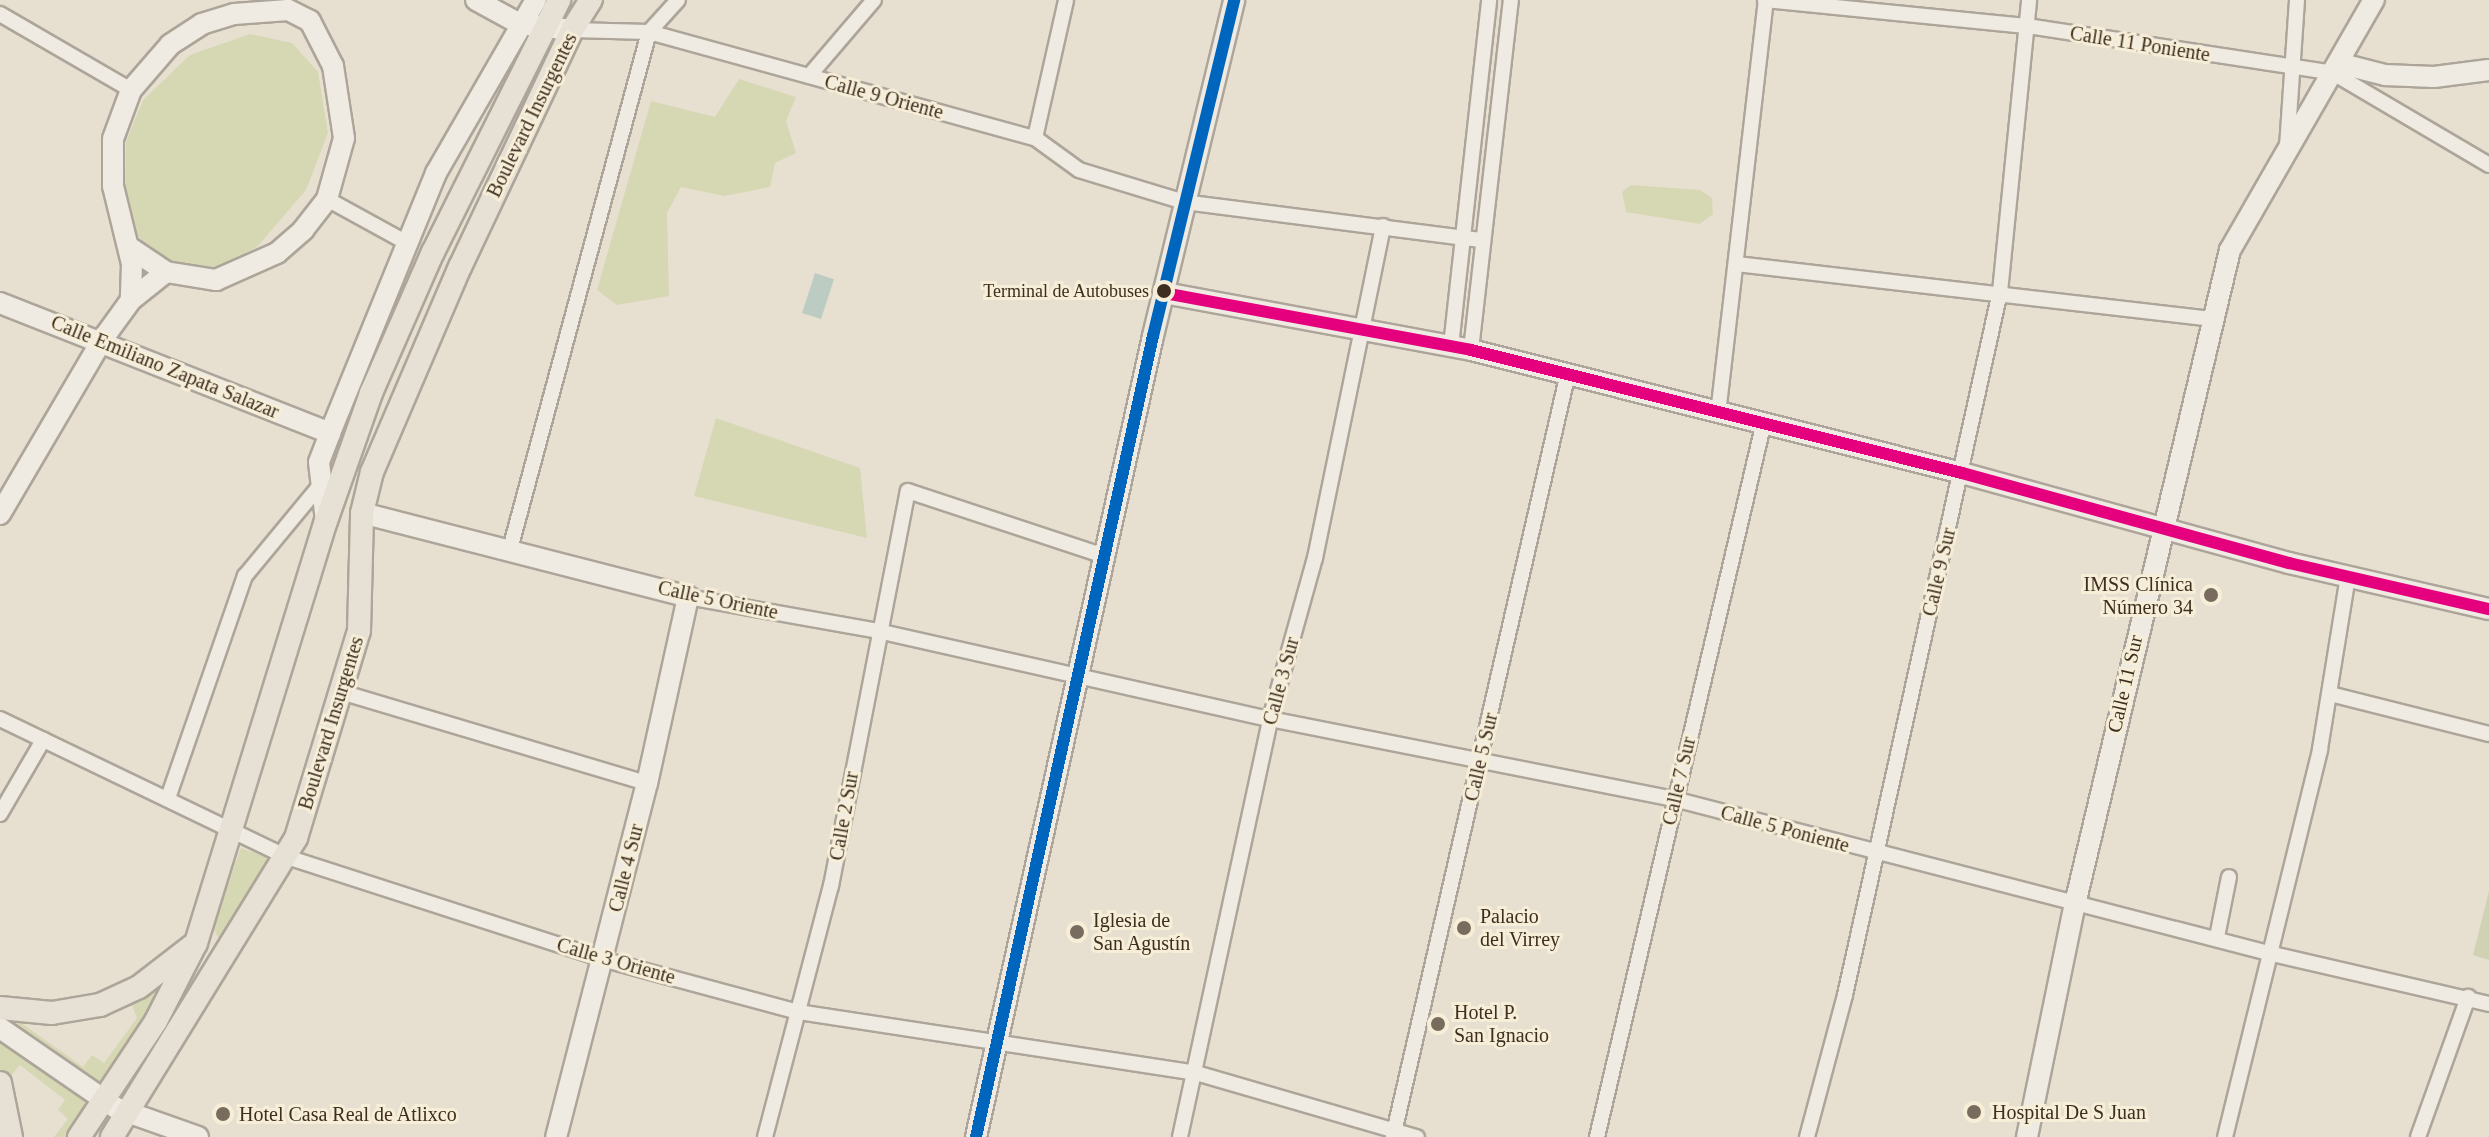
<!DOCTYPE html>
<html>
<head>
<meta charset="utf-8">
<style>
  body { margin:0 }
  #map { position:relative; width:2489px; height:1137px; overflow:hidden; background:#e7e0d1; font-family:Georgia,serif }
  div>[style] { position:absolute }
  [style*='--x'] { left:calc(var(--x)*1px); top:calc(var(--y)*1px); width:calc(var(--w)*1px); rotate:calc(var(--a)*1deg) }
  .green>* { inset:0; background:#d6d7b3 }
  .cemetery>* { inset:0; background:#d1d1b3 }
  .water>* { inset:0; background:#bcccc2; transform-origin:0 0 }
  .roads { filter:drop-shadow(2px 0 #ada599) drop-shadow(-2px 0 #ada599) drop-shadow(0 2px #ada599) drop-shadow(0 -2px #ada599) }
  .street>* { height:14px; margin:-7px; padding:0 7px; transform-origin:7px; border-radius:7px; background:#efebe3 }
  .secondary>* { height:20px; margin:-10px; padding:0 10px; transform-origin:10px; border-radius:10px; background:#efebe3 }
  .primary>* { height:22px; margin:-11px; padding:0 11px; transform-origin:11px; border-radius:11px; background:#e6e1d4 }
  .bus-1>* { height:12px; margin:-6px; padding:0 6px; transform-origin:6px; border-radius:6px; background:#e5007d }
  .bus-2>* { height:12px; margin:-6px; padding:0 6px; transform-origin:6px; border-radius:6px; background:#0065bd }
  .dots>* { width:22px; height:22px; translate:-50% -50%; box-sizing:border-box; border:4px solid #f7eed8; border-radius:50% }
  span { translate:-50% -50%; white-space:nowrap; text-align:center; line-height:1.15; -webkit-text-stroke:6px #f7eed8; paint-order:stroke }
  .bus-label { font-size:18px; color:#3d2e20 }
  .right { translate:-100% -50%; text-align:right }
  .street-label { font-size:20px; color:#3d2e20 }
  .poi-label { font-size:20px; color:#3d2e20 }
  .left { translate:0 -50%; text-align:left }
</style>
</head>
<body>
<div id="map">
  <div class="green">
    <div style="clip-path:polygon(250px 34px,292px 43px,318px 72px,328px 133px,306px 190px,257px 247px,211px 270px,167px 267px,134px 232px,125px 192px,126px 142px,143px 100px,190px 55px)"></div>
    <div style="clip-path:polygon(739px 79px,796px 97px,786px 121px,796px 153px,775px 163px,770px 187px,724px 196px,681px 187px,667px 213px,669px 296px,617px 305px,597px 290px,651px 101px,715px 117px)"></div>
    <div style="clip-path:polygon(1631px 185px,1700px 190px,1712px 198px,1713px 214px,1700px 224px,1626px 212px,1622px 192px)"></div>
    <div style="clip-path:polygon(716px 418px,860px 468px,867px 538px,694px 496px)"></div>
    <div style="clip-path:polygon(241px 848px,271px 859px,220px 939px,212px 928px)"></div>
    <div style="clip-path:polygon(162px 981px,163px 990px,101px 1090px,94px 1089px,84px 1102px,87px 1110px,66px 1137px,54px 1137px,68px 1119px,58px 1110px,65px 1100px,20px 1065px,8px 1079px,12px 1104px,0 1068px,0 1012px,25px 1014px,20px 1022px,83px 1067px,92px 1055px,104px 1063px,137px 1018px,131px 1003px)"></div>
  </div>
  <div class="cemetery">
    <div style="clip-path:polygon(2489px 891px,2489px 960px,2473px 955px)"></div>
  </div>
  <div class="water">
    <div style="left:815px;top:273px;width:20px;height:42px;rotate:18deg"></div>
  </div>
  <div class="roads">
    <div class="street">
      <div style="--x:1765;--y:0;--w:263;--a:5.7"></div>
      <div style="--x:2027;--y:26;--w:310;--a:8.7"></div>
      <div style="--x:2333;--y:73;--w:181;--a:30.5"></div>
      <div style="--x:0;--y:14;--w:151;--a:30.1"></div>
      <div style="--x:572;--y:30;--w:77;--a:1.5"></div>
      <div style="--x:649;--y:32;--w:400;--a:15.4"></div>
      <div style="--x:1035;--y:138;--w:54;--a:36"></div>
      <div style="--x:1079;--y:170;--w:110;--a:16.9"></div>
      <div style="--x:1184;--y:202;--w:298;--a:7.3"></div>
      <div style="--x:809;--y:76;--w:100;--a:-49.5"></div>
      <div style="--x:1035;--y:138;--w:141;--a:-77.3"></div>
      <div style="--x:2287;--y:147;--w:147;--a:-86.1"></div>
      <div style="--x:327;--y:199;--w:91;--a:28.8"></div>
      <div style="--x:1737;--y:264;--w:477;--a:6.6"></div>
      <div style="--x:1451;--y:346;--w:348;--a:-83.7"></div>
      <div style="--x:1471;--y:350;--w:352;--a:-83.5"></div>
      <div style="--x:1718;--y:414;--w:417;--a:-83.4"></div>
      <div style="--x:510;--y:549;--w:535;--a:-74.95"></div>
      <div style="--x:649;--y:32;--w:43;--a:-47.8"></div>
      <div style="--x:688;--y:597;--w:193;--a:10.1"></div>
      <div style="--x:878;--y:631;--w:402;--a:12.7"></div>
      <div style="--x:1270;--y:719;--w:412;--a:11.2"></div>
      <div style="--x:1674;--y:799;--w:614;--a:14.53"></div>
      <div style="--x:2268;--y:953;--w:227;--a:13"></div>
      <div style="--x:341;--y:692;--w:319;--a:16.6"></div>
      <div style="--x:2330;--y:694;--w:164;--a:14.1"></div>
      <div style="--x:0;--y:719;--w:318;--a:25.7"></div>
      <div style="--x:287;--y:857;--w:331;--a:17.9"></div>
      <div style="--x:602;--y:959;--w:203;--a:15.1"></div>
      <div style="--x:798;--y:1012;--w:403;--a:8.7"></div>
      <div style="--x:1196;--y:1073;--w:230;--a:16.2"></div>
      <div style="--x:168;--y:798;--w:235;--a:-70.9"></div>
      <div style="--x:245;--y:576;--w:121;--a:-50.4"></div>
      <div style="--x:0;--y:814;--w:86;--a:-59.8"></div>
      <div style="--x:2217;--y:937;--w:61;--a:-78.7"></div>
      <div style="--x:765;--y:1137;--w:260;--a:-75.3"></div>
      <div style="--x:831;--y:886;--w:402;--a:-79"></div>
      <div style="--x:908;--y:491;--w:206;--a:18.3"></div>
      <div style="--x:1180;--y:1137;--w:428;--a:-77.8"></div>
      <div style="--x:1270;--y:719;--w:167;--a:-74.4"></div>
      <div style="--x:1315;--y:558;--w:339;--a:-78.4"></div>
      <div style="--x:1393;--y:1137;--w:780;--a:-77.1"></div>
      <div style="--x:1597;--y:1137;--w:730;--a:-76.86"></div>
      <div style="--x:1807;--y:1137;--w:147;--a:-75"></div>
      <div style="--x:1845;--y:995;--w:720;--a:-77.57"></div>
      <div style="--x:2000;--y:292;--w:293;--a:-84.3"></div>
      <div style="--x:2225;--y:1137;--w:399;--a:-76.2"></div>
      <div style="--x:2320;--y:749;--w:175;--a:-80.8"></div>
      <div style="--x:2418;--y:1137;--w:149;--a:-70.3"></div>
    </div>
    <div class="secondary">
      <div style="--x:476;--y:0;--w:50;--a:28.6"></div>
      <div style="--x:520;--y:24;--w:52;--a:6.6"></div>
      <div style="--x:2338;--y:63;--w:49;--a:14.3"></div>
      <div style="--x:2385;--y:75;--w:49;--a:2.3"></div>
      <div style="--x:2434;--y:77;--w:55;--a:-7.3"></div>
      <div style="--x:129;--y:247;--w:45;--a:34"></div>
      <div style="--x:166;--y:272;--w:51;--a:9.1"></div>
      <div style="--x:216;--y:280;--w:67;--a:-23.9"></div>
      <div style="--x:277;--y:253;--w:35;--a:-41"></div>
      <div style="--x:303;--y:230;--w:39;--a:-52"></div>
      <div style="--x:327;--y:199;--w:63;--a:-74.4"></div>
      <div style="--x:344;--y:138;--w:73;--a:-98.7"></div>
      <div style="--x:333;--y:66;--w:51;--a:-117.1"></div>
      <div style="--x:310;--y:21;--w:25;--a:-153"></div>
      <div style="--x:288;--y:10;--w:54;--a:175.8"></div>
      <div style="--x:234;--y:14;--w:34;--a:163"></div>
      <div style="--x:202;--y:24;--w:38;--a:147"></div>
      <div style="--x:170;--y:45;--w:60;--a:130.9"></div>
      <div style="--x:131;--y:90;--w:52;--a:110.2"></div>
      <div style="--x:113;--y:139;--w:47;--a:90"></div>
      <div style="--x:113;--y:186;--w:80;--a:76.3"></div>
      <div style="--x:132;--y:264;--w:36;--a:92"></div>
      <div style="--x:1164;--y:293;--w:312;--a:10.5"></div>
      <div style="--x:1471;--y:350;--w:506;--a:14.06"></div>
      <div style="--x:1962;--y:473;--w:339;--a:15.4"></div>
      <div style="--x:2289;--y:563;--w:205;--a:13"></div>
      <div style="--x:0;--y:303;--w:355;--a:21.5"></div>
      <div style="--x:362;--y:513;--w:337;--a:14.4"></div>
      <div style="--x:688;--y:597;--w:190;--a:102.4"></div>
      <div style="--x:647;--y:783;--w:366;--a:104.4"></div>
      <div style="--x:0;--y:514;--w:202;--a:-59.6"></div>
      <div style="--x:102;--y:340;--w:49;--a:-54.1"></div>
      <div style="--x:131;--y:300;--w:45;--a:-38.7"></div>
      <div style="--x:326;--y:521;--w:59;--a:-96.8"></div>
      <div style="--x:319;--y:462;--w:31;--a:-69"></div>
      <div style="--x:330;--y:433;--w:281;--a:-67.8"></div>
      <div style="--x:436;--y:173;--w:200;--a:-60"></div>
      <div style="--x:0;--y:1028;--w:141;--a:34.6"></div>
      <div style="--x:116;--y:1108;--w:87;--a:19.5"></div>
      <div style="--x:976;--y:1137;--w:820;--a:-77.54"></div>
      <div style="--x:1153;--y:336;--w:346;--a:-76.4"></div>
      <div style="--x:2027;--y:1137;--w:238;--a:-78.4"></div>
      <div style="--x:2075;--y:904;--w:672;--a:-76.67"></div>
      <div style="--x:2230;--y:250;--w:289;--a:-60.1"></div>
    </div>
    <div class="primary">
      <div style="--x:0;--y:1008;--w:52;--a:5.5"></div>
      <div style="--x:52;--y:1013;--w:49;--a:-9.5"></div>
      <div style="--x:100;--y:1005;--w:43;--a:-24.8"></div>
      <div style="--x:139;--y:987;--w:67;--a:-37.7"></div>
      <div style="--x:0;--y:1083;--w:55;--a:78.5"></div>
      <div style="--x:79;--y:1137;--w:139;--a:-56.4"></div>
      <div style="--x:156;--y:1021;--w:88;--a:-62.9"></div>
      <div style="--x:196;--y:943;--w:442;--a:-72.9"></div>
      <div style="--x:326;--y:521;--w:136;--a:-70.6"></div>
      <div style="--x:371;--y:393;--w:154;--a:-66.3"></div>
      <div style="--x:433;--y:252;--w:282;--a:-63.4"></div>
      <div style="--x:112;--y:1137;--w:351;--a:-58.4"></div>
      <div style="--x:296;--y:838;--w:216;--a:-73.1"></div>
      <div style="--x:359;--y:631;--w:118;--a:-88.5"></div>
      <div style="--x:362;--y:513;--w:42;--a:-76.3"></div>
      <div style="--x:372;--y:472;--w:223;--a:-66.8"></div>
      <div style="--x:460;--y:267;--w:262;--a:-64.7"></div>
      <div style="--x:572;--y:30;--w:36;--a:-58"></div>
    </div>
  </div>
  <div class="bus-1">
    <div style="--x:1164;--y:293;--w:312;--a:10.5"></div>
    <div style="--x:1471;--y:350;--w:506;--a:14.06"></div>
    <div style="--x:1962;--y:473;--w:339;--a:15.4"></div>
    <div style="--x:2289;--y:563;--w:205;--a:13"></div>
  </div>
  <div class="bus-2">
    <div style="--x:976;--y:1137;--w:820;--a:-77.54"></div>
    <div style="--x:1153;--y:336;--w:346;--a:-76.4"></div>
  </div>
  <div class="dots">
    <div style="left:1164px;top:291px;background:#3d2e20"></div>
    <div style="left:2211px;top:595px;background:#786c5e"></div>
    <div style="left:1464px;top:928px;background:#786c5e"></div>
    <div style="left:1077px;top:932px;background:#786c5e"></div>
    <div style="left:1438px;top:1024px;background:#786c5e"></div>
    <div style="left:1974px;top:1112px;background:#786c5e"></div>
    <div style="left:223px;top:1114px;background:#786c5e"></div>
  </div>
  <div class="bus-label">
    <span class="right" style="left:1149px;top:291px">Terminal de Autobuses</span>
  </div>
  <div class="street-label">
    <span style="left:2140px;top:44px;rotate:9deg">Calle 11 Poniente</span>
    <span style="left:884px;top:97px;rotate:15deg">Calle 9 Oriente</span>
    <span style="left:532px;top:115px;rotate:-64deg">Boulevard Insurgentes</span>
    <span style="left:165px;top:367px;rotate:22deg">Calle Emiliano Zapata Salazar</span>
    <span style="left:1939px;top:572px;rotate:-77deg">Calle 9 Sur</span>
    <span style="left:718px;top:600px;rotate:12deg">Calle 5 Oriente</span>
    <span style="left:1281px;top:681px;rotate:-75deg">Calle 3 Sur</span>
    <span style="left:2125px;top:684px;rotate:-77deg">Calle 11 Sur</span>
    <span style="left:331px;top:723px;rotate:-73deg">Boulevard Insurgentes</span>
    <span style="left:1481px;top:757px;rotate:-77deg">Calle 5 Sur</span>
    <span style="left:1679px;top:781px;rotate:-77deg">Calle 7 Sur</span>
    <span style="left:844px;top:816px;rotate:-80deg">Calle 2 Sur</span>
    <span style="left:1785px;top:829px;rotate:15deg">Calle 5 Poniente</span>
    <span style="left:626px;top:868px;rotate:-76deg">Calle 4 Sur</span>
    <span style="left:616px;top:961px;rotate:16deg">Calle 3 Oriente</span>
  </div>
  <div class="poi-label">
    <span class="right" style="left:2193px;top:596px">IMSS Clínica<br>Número 34</span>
    <span class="left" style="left:1480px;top:928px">Palacio<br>del Virrey</span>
    <span class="left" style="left:1093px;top:932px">Iglesia de<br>San Agustín</span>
    <span class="left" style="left:1454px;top:1024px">Hotel P.<br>San Ignacio</span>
    <span class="left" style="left:1992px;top:1112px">Hospital De S Juan</span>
    <span class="left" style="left:239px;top:1114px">Hotel Casa Real de Atlixco</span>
  </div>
</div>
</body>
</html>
